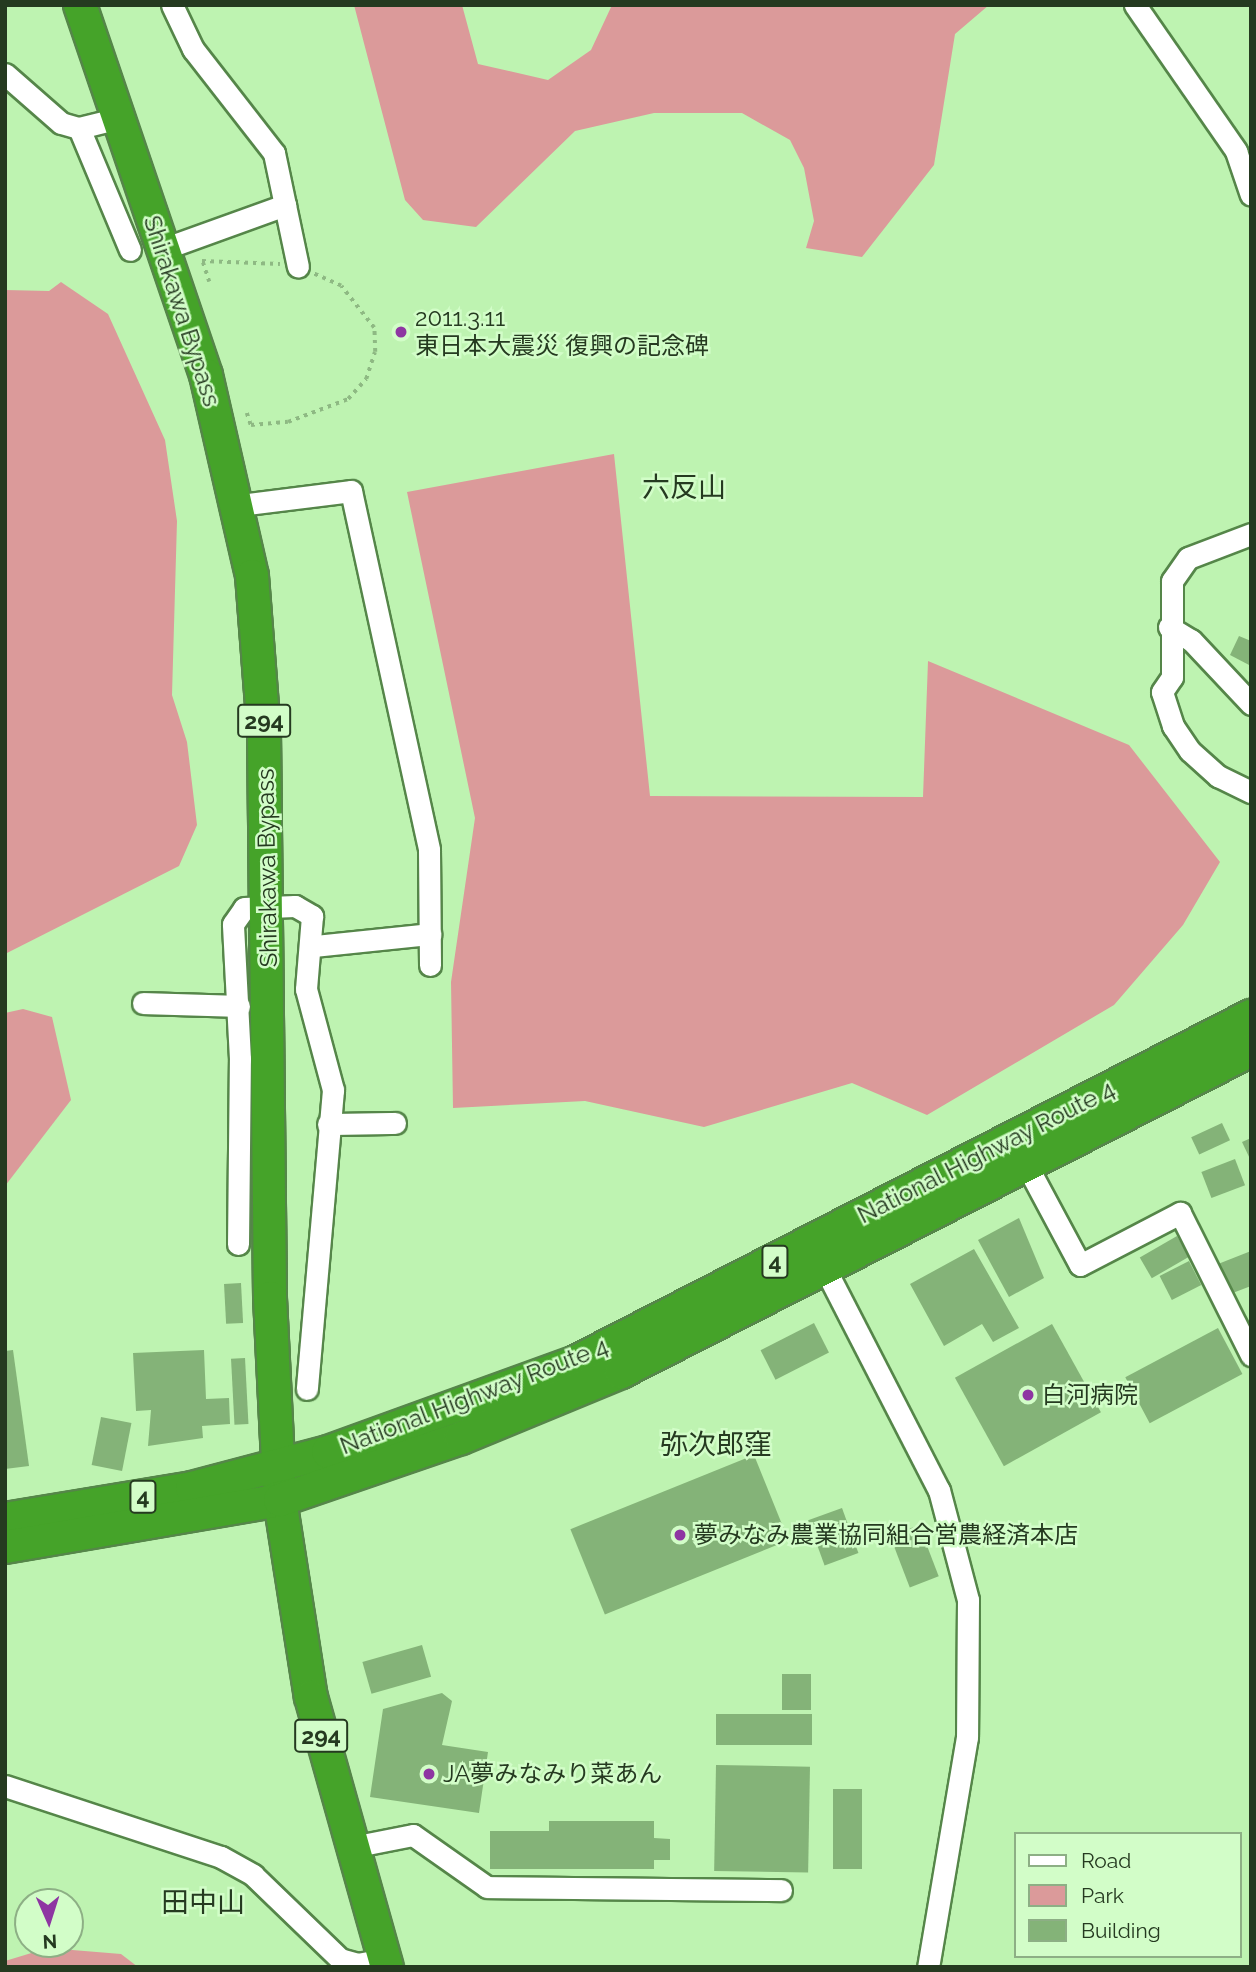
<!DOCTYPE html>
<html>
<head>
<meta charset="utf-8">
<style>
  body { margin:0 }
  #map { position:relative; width:1256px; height:1972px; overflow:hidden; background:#bef3b1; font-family:Raleway,"Noto Sans JP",sans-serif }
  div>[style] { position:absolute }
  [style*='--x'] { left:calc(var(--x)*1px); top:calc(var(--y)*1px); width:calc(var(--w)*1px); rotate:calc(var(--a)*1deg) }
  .green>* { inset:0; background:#db9a9a }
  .building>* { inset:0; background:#84b378; transform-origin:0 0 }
  .path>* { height:3.5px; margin-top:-1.75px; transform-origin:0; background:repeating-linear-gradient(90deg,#8eb983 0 3.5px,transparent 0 8.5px) }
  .roads { filter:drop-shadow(2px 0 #558649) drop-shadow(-2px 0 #558649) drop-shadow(0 2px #558649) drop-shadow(0 -2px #558649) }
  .minor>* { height:21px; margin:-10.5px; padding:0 10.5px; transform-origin:10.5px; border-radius:10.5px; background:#fff }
  .highway>* { height:32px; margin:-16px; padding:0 16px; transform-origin:16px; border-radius:16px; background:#45a329 }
  .dots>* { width:19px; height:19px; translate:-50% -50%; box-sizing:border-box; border:4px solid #d2fdc8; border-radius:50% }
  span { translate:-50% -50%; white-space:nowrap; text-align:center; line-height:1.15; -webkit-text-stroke:5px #d2fdc8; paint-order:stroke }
  .shield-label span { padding:2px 5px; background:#d2fdc8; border:2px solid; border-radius:5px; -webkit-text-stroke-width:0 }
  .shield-label { font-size:23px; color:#253a20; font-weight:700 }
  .street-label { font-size:24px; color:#253a20 }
  .poi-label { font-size:24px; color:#253a20 }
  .left { translate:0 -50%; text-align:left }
  .quarter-label { font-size:28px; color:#253a20 }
  .frame { position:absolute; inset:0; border:7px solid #253a20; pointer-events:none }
  .legend { position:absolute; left:1014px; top:1832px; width:228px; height:126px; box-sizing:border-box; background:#d2fdc8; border:2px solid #8daf85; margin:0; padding:9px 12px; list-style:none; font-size:21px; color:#253a20 }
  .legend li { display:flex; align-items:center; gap:14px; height:35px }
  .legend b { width:35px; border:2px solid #8daf85 }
  .north { position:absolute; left:14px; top:1888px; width:70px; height:70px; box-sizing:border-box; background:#d2fdc8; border:2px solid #8daf85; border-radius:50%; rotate:177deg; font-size:19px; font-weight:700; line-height:28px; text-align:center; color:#253a20 }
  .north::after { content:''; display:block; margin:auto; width:24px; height:32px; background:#8e36a2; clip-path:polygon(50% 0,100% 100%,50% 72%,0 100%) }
</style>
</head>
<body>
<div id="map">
  <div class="green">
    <div style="clip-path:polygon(354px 5px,462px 5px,478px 64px,548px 80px,591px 50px,612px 5px,989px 5px,955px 34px,934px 165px,862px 257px,806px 248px,814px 221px,804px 168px,790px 140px,742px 113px,654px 113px,575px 131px,476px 227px,423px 220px,405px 200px)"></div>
    <div style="clip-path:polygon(61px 282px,108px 314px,165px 440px,177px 521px,172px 695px,187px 742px,197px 825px,179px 866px,5px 954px,5px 290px,49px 291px)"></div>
    <div style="clip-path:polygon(614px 454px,650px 796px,923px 797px,928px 661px,1129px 745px,1220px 862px,1183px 925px,1114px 1005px,927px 1115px,852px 1083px,704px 1127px,585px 1101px,453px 1108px,451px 982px,475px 818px,407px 492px)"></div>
    <div style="clip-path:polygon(23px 1009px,52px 1017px,71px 1100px,5px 1186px,5px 1013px)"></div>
    <div style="clip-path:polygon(48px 1948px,121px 1954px,138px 1967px,5px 1967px,5px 1961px)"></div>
  </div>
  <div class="building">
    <div style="clip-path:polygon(1239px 636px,1251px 641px,1251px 666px,1230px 655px)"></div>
    <div style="left:1222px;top:1123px;width:19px;height:34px;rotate:65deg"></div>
    <div style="clip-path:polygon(1251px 1138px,1251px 1161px,1242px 1142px)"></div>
    <div style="left:1235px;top:1159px;width:28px;height:36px;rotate:69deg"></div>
    <div style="clip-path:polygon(1019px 1218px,1044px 1278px,1009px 1297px,978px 1240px)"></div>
    <div style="left:1177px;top:1236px;width:24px;height:43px;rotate:60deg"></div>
    <div style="clip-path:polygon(974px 1249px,1019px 1328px,993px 1342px,982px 1324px,944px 1346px,910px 1284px)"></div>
    <div style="clip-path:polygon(1251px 1251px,1251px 1286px,1230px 1294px,1218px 1264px)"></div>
    <div style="left:1189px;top:1261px;width:27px;height:33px;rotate:63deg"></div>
    <div style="left:241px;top:1283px;width:40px;height:17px;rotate:87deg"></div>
    <div style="left:814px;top:1323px;width:33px;height:60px;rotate:63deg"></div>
    <div style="left:1052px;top:1324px;width:101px;height:111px;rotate:61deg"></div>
    <div style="left:1218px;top:1328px;width:52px;height:105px;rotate:62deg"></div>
    <div style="clip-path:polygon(13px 1350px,29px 1466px,5px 1469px,5px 1351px)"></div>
    <div style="clip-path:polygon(204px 1350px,206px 1399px,229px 1398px,230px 1424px,202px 1426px,203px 1438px,148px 1446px,151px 1410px,136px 1411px,133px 1353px)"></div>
    <div style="left:245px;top:1358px;width:66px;height:14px;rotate:87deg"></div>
    <div style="left:101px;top:1417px;width:31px;height:49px;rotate:11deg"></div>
    <div style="left:754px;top:1455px;width:92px;height:198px;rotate:68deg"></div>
    <div style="left:842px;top:1508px;width:48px;height:36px;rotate:70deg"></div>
    <div style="left:919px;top:1525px;width:55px;height:31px;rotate:69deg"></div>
    <div style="left:422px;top:1645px;width:33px;height:62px;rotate:74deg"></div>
    <div style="left:782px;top:1674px;width:29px;height:36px"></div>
    <div style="clip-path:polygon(442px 1693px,452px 1701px,442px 1745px,488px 1752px,479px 1813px,370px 1797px,383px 1709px)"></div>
    <div style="left:716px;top:1714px;width:96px;height:31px"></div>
    <div style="left:716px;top:1765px;width:94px;height:106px;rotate:1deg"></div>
    <div style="left:833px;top:1789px;width:29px;height:80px"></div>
    <div style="clip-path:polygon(549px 1821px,654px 1821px,654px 1838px,670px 1839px,670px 1860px,654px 1860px,654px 1869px,490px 1869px,490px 1831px,549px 1831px)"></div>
  </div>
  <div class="path">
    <div style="--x:209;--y:282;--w:22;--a:-108"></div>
    <div style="--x:202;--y:261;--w:78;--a:2.2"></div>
    <div style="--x:247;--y:413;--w:13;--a:72"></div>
    <div style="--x:251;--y:425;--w:37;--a:-5"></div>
    <div style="--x:288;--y:422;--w:64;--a:-21"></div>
    <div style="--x:348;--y:399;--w:27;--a:-48"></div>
    <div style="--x:366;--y:379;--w:28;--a:-72"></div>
    <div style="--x:375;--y:352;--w:24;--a:-92"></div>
    <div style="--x:374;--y:328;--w:53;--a:-128.2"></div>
    <div style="--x:341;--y:286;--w:30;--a:-156"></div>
  </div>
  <div class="roads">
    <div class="minor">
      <div style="--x:172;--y:5;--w:49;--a:64.5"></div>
      <div style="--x:193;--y:49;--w:132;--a:52.1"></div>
      <div style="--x:274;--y:153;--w:116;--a:78.1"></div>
      <div style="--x:1135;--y:5;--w:178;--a:55.3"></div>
      <div style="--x:1236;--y:151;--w:46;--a:71.2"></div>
      <div style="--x:5;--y:74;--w:74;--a:41.2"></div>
      <div style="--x:61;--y:123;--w:19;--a:16"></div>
      <div style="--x:79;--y:128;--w:41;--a:-14"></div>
      <div style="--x:79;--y:128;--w:132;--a:67.3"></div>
      <div style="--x:163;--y:249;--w:130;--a:-19.8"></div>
      <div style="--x:239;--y:505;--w:113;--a:-7.1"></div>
      <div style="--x:351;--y:491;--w:367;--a:77.7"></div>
      <div style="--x:429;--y:850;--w:115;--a:89.5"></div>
      <div style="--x:1251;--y:534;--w:67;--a:159.1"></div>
      <div style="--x:1188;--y:558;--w:28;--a:125"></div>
      <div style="--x:1172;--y:581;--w:96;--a:90"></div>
      <div style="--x:1172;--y:677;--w:18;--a:124"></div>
      <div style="--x:1162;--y:692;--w:36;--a:72"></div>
      <div style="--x:1173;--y:726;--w:30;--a:56"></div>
      <div style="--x:1190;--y:751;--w:38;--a:42"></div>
      <div style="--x:1218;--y:776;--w:37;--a:26"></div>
      <div style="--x:1169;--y:627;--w:26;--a:31"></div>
      <div style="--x:1191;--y:640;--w:88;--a:46.8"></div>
      <div style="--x:314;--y:946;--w:117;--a:-5.9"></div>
      <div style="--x:143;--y:1003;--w:96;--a:1.8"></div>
      <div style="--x:328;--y:1124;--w:67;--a:-0.9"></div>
      <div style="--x:1027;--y:1166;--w:112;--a:61.8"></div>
      <div style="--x:1080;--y:1265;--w:113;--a:-27.5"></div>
      <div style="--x:1180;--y:1213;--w:159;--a:63.4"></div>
      <div style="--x:238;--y:1244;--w:185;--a:-89.4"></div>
      <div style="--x:240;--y:1059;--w:135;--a:-93"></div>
      <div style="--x:233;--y:924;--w:19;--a:-55"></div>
      <div style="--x:244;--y:908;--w:51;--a:-2.2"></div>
      <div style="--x:295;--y:906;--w:20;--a:30"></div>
      <div style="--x:312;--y:916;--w:73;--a:94.7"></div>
      <div style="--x:306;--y:989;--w:105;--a:75"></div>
      <div style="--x:333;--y:1090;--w:300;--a:95"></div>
      <div style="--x:819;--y:1257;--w:262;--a:62.8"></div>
      <div style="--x:939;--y:1490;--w:114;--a:75.2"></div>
      <div style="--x:968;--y:1600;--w:137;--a:90.4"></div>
      <div style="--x:967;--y:1737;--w:233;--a:99.6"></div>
      <div style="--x:5;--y:1786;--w:227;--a:18.2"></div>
      <div style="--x:221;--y:1857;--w:37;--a:29"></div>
      <div style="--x:253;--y:1875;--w:121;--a:44"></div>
      <div style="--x:340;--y:1959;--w:18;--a:16"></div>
      <div style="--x:357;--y:1964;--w:28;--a:-10"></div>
      <div style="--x:352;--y:1847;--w:62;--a:-11.1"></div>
      <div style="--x:413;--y:1835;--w:90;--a:35.1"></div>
      <div style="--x:487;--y:1887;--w:294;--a:0.6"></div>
    </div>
    <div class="highway">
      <div style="--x:80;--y:5;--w:391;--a:71.2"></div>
      <div style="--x:206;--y:375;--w:206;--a:77.1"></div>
      <div style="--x:252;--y:576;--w:156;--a:85.6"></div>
      <div style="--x:264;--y:732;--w:566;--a:89.39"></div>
      <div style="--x:270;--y:1298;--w:202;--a:87.2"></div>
      <div style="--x:280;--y:1500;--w:199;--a:81.1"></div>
      <div style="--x:311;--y:1697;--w:280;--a:74.3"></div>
      <div style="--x:5;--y:1519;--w:190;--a:-9.4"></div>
      <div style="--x:192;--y:1488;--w:141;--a:-14.8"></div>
      <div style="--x:328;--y:1452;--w:264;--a:-19.9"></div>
      <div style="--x:576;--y:1362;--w:759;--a:-27.14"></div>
      <div style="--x:5;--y:1547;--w:279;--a:-9.7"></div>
      <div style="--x:280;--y:1500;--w:191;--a:-18.9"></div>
      <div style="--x:461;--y:1438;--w:173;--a:-22.4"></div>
      <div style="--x:621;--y:1372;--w:708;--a:-27.07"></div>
    </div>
  </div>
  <div class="dots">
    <div style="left:401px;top:332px;background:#8e36a2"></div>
    <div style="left:1028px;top:1395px;background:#8e36a2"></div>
    <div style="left:680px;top:1535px;background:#8e36a2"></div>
    <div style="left:429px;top:1774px;background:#8e36a2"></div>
  </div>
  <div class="shield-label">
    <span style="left:264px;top:721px">294</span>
    <span style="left:775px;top:1262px">4</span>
    <span style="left:143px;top:1497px">4</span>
    <span style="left:321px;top:1736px">294</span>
  </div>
  <div class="street-label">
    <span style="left:182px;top:311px;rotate:72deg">Shirakawa Bypass</span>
    <span style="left:267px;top:868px;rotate:-91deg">Shirakawa Bypass</span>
    <span style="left:986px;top:1152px;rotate:-27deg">National Highway Route 4</span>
    <span style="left:474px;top:1396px;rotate:-21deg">National Highway Route 4</span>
  </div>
  <div class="poi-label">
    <span class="left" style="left:415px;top:332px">2011.3.11<br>東日本大震災 復興の記念碑</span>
    <span class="left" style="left:1042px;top:1395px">白河病院</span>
    <span class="left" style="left:694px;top:1535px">夢みなみ農業協同組合営農経済本店</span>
    <span class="left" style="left:443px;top:1774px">JA夢みなみり菜あん</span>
  </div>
  <div class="quarter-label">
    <span style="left:684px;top:488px">六反山</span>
    <span style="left:716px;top:1445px">弥次郎窪</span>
    <span style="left:203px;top:1903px">田中山</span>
  </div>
  <div class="frame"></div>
  <ul class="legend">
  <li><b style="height:9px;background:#fff"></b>Road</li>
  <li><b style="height:19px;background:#db9a9a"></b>Park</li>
  <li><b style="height:19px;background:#84b378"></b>Building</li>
  </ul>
  <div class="north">N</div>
</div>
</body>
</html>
